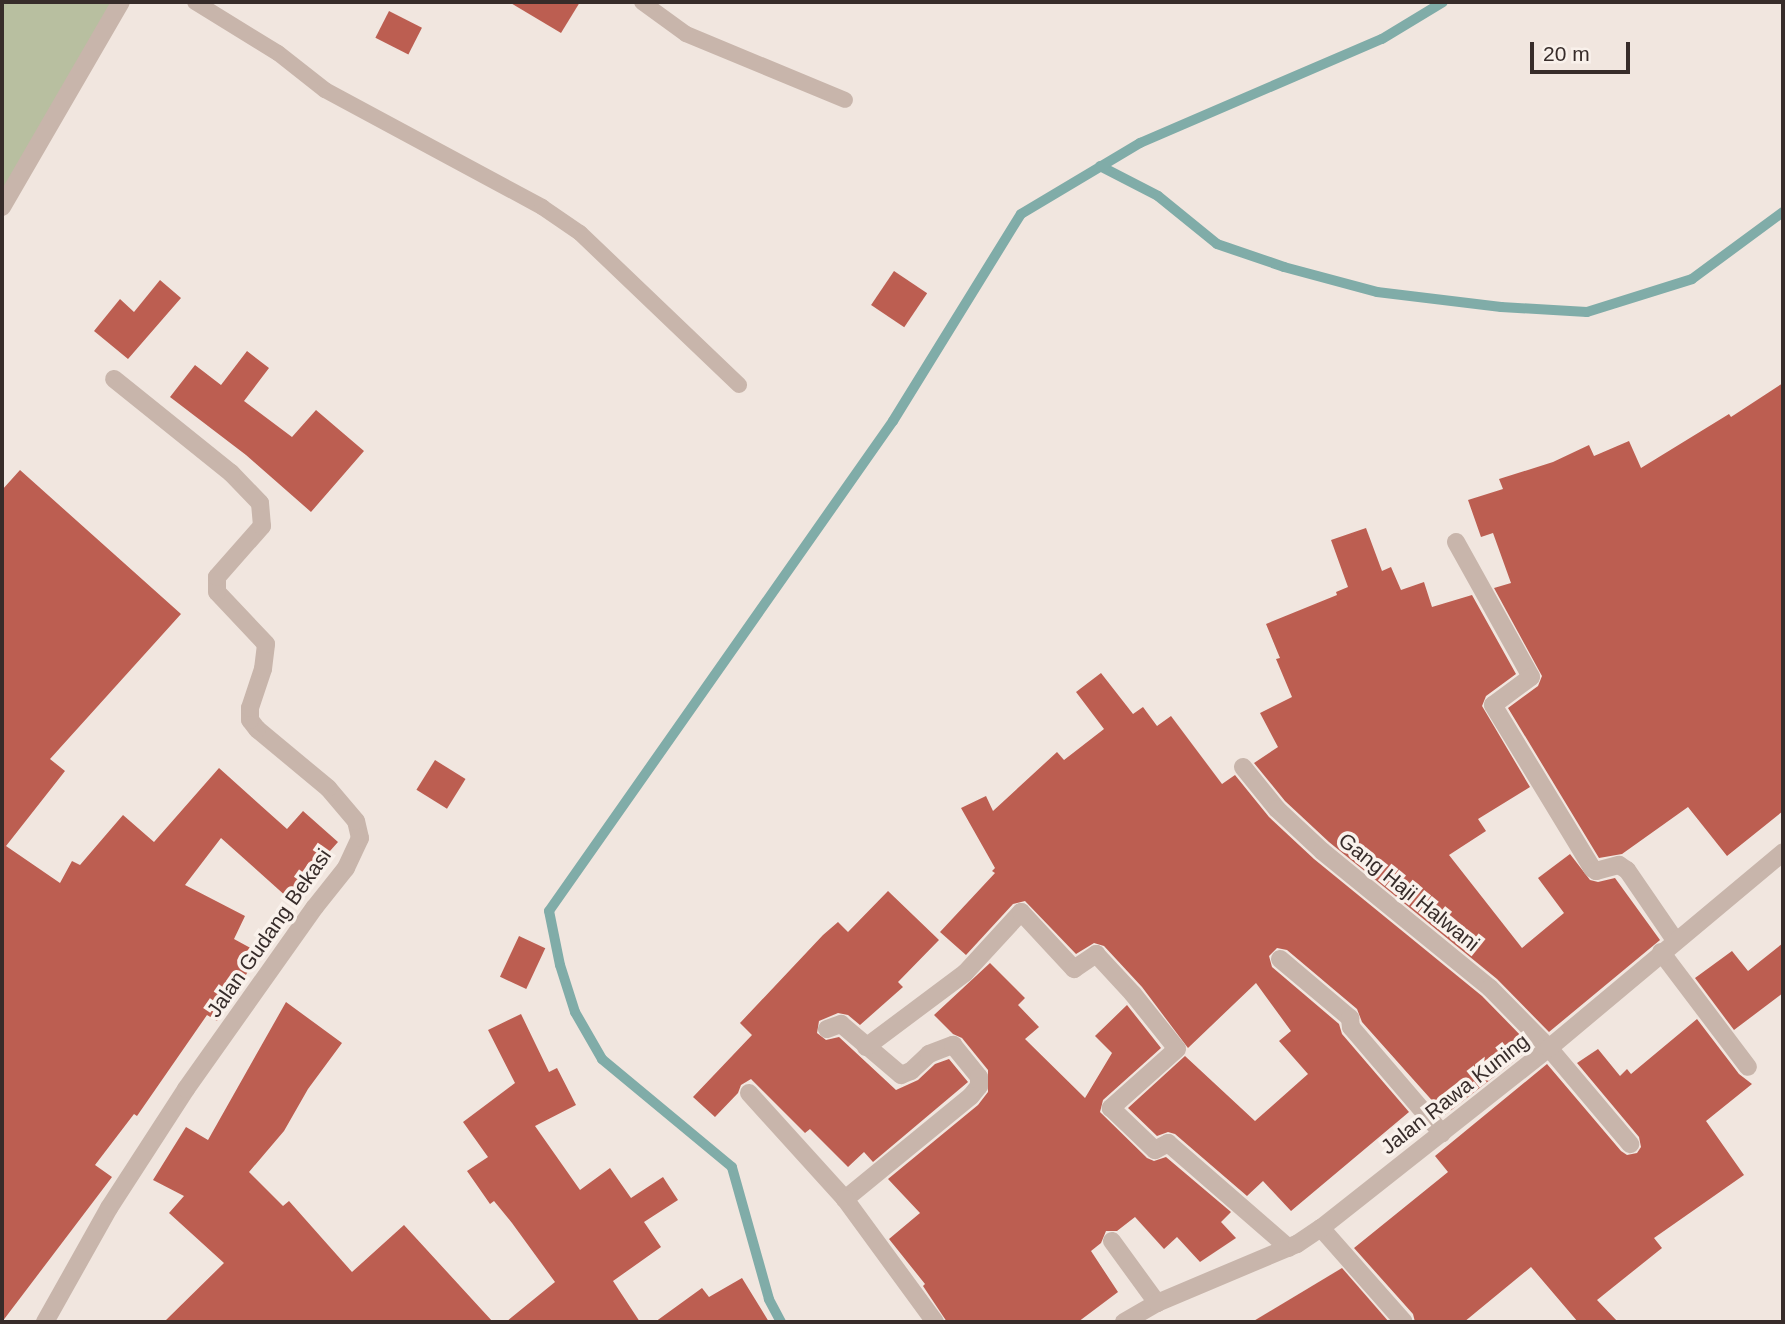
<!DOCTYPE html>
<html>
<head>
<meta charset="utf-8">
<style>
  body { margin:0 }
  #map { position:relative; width:1785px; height:1324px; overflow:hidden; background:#f1e6df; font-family:Helvetica,sans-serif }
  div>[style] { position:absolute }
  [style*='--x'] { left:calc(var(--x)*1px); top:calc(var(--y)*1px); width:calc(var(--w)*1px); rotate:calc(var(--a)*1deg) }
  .green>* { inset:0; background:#b8bfa0 }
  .stream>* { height:10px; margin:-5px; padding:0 5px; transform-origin:5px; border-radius:5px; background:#80aca8 }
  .building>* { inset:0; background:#bc5e51; transform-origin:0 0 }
  .service>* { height:16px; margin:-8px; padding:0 8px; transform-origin:8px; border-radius:8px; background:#c8b5ab }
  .minor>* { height:18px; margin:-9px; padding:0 9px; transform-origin:9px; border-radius:9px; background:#c8b5ab }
  .tertiary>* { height:18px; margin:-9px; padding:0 9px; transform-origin:9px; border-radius:9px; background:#c8b5ab }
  span { translate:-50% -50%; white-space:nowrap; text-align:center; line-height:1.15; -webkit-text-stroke:7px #f9f1eb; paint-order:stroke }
  .street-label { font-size:21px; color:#372c2a }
  .frame { position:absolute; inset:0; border:4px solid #372c2a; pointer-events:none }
  .scale { position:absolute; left:1530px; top:42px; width:100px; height:32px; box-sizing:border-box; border:4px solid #372c2a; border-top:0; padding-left:9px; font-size:21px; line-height:24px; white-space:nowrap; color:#372c2a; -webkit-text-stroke:5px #f9f1eb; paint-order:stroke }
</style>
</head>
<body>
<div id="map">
  <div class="green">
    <div style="clip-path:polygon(4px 2px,121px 2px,2px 207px,2px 6px)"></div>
  </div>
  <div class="stream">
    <div style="--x:1100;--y:166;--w:65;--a:27.3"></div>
    <div style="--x:1158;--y:196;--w:76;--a:39.1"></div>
    <div style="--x:1217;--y:244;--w:71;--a:18.9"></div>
    <div style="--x:1284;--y:267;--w:96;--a:15"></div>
    <div style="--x:1377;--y:292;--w:125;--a:6.9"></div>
    <div style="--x:1501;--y:307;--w:86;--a:3.3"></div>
    <div style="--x:1587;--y:312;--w:110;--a:-17.4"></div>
    <div style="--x:1692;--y:279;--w:113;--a:-36.4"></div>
    <div style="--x:781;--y:1322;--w:26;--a:-118"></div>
    <div style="--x:769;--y:1299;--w:137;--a:-105.7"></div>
    <div style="--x:732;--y:1167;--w:169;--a:-140.3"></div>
    <div style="--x:602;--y:1059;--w:54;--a:-119.9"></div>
    <div style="--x:575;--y:1012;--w:49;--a:-107.7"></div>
    <div style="--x:560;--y:965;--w:55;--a:-101.5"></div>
    <div style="--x:549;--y:911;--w:599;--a:-54.93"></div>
    <div style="--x:893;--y:421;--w:243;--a:-58.3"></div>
    <div style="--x:1021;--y:214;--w:139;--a:-30.8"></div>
    <div style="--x:1140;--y:143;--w:263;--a:-23.3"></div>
    <div style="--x:1382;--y:39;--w:71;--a:-31.2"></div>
  </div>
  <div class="building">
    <div style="clip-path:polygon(509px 2px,580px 2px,561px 33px)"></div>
    <div style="left:389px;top:11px;width:37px;height:30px;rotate:27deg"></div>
    <div style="left:894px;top:271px;width:40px;height:41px;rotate:34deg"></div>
    <div style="clip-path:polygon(160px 280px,181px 298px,128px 359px,94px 331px,120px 299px,134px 312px)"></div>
    <div style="clip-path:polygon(247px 351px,269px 368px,244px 401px,292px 437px,316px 410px,364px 451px,311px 512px,246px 455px,170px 397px,195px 365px,221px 385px)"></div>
    <div style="clip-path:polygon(1783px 383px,1783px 811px,1727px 856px,1688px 807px,1622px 854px,1599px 858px,1508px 708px,1538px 686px,1542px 676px,1494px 588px,1511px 583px,1493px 533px,1481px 537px,1468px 500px,1503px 489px,1499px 479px,1553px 462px,1589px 445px,1594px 456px,1629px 441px,1641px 468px,1729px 414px,1731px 417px)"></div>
    <div style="clip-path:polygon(20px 470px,181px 614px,50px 759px,65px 771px,6px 846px,60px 883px,72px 861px,80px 865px,123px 815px,154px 842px,219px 768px,287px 829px,303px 811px,338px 842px,288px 898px,221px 838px,185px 885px,245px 916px,234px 939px,258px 952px,235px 996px,217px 1021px,207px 1015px,137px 1116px,134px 1114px,95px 1165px,112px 1177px,2px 1322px,2px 490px)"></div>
    <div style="clip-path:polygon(1366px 528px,1382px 571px,1391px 567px,1401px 590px,1424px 582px,1432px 607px,1472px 595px,1516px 674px,1486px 696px,1482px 706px,1530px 787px,1478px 819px,1486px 831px,1449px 855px,1522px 948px,1564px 913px,1538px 878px,1570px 854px,1590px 880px,1598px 882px,1615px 878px,1660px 940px,1549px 1032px,1497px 979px,1329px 842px,1285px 801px,1254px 763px,1278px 747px,1260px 713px,1292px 697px,1276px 659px,1280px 658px,1266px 624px,1337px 595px,1336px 592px,1348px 587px,1331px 540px)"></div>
    <div style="clip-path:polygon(1101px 673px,1133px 714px,1143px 707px,1157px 726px,1171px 716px,1222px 784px,1235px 775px,1269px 817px,1314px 859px,1482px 996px,1532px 1047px,1445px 1115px,1362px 1022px,1357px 1009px,1287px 950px,1277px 948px,1269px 956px,1272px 967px,1339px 1024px,1342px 1034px,1409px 1112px,1291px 1211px,1263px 1181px,1247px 1196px,1175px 1134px,1168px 1132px,1157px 1136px,1128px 1108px,1185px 1056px,1255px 1121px,1308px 1074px,1279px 1041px,1291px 1031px,1256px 983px,1188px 1048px,1142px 987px,1104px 946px,1094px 943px,1076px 954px,1025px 901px,1013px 904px,966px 955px,940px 932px,995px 873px,992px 871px,995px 868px,961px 808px,986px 796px,993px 811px,1057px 752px,1064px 760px,1104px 729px,1076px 692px)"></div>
    <div style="left:435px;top:760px;width:36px;height:35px;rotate:32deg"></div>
    <div style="clip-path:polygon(888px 891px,939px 940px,898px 982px,903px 987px,860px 1025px,848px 1015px,838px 1013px,819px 1021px,817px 1033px,826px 1040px,839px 1037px,896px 1090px,918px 1080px,935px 1064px,949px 1059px,968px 1082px,873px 1162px,864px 1152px,848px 1167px,810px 1129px,805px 1133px,751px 1079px,741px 1085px,738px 1093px,715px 1117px,693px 1097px,752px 1035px,740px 1023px,823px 935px,838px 922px,848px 932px)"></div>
    <div style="left:519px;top:936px;width:29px;height:45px;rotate:25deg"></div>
    <div style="clip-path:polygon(1783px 943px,1783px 993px,1734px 1030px,1695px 978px,1732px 951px,1748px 971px)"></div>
    <div style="clip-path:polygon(990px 963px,1025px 998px,1018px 1005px,1039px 1027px,1025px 1039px,1085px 1098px,1112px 1053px,1095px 1036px,1127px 1005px,1161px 1048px,1103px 1100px,1100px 1112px,1147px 1158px,1154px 1161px,1166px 1157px,1231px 1212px,1221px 1222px,1236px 1238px,1200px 1262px,1177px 1237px,1164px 1249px,1135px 1217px,1117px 1231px,1106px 1231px,1101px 1243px,1091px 1251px,1118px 1292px,1078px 1322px,947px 1322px,923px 1286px,925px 1284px,889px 1239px,920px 1213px,888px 1179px,978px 1105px,988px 1092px,988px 1070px,962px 1038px,953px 1034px,934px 1015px)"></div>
    <div style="clip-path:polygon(286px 1002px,342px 1043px,308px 1089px,284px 1131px,249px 1172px,283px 1206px,289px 1201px,352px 1272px,404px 1225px,493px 1322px,164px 1322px,224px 1263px,169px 1213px,184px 1196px,153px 1180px,186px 1127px,208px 1140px)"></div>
    <div style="clip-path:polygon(521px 1014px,549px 1072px,557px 1068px,576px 1105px,535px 1126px,580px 1190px,610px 1168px,631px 1198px,663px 1177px,678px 1200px,644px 1222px,661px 1247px,613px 1281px,640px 1322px,506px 1322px,555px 1282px,512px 1223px,494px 1201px,490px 1204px,467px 1171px,488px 1157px,463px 1122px,515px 1083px,488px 1030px)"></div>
    <div style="clip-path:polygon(1697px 1019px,1739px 1074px,1752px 1084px,1706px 1121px,1744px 1175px,1654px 1238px,1662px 1248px,1597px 1300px,1618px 1322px,1578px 1322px,1531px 1267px,1464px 1322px,1415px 1322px,1413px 1314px,1354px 1248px,1448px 1172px,1435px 1156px,1547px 1064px,1621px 1151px,1627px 1155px,1637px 1153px,1641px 1147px,1639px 1137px,1577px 1063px,1598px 1049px,1620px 1076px,1627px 1069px,1631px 1074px)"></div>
    <div style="clip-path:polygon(1342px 1268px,1389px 1322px,1252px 1322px)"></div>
    <div style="clip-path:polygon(742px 1278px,769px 1322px,655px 1322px,702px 1288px,709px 1297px)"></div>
  </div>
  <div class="service">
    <div style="--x:195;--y:2;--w:97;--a:31.6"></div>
    <div style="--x:278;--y:53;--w:60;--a:38.2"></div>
    <div style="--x:325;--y:90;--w:247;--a:28.3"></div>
    <div style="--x:542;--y:207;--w:46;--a:34.4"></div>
    <div style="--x:580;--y:233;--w:220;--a:43.7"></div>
    <div style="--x:642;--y:2;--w:54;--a:36"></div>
    <div style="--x:686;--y:34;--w:172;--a:22.5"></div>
  </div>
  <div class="minor">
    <div style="--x:1456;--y:542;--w:154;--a:60.9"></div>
    <div style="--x:1531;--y:677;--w:47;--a:143.6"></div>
    <div style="--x:1493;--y:705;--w:191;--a:58.7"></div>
    <div style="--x:1592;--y:868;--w:5;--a:37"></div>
    <div style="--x:1596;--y:871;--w:24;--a:-15"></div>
    <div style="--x:1619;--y:865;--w:9;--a:32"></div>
    <div style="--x:1627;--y:870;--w:85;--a:55.6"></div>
    <div style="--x:1243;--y:767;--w:54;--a:51"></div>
    <div style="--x:1277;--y:809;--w:62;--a:43"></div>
    <div style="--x:1322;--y:851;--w:217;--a:39.2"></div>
    <div style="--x:1490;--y:988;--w:84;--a:45.5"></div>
    <div style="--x:1549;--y:1048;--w:126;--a:49.8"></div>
    <div style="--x:1661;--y:952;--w:144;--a:52.9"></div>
    <div style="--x:1280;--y:959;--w:92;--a:40.1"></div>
    <div style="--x:1350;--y:1018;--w:9;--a:84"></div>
    <div style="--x:1351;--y:1027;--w:140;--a:49.4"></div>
    <div style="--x:827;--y:1029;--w:15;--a:-20"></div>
    <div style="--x:841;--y:1024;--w:79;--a:40.4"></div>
    <div style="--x:901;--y:1075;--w:11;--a:-22"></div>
    <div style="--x:911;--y:1071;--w:25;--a:-43"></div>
    <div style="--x:929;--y:1054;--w:26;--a:-21"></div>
    <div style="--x:953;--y:1045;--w:41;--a:50.9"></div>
    <div style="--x:979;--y:1077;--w:9;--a:90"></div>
    <div style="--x:979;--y:1086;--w:13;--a:129"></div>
    <div style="--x:971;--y:1096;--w:163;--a:140.7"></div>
    <div style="--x:866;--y:1047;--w:124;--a:-36.8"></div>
    <div style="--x:965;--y:973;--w:83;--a:-47.4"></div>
    <div style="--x:1021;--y:912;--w:78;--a:47.1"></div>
    <div style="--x:1074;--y:969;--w:27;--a:-34"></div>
    <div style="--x:1096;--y:954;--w:54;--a:47.2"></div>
    <div style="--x:1133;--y:994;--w:70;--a:51.3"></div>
    <div style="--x:1177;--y:1049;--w:89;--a:138.2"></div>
    <div style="--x:1111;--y:1108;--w:61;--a:43.7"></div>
    <div style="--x:1155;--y:1150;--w:15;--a:-28"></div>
    <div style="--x:1168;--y:1143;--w:160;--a:41"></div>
    <div style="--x:749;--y:1093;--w:143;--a:47.8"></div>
    <div style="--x:845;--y:1199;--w:152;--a:53.8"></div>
    <div style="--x:1321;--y:1228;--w:125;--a:48.6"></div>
    <div style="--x:1112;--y:1241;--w:77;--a:54"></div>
    <div style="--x:45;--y:1322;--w:131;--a:-60.7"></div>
    <div style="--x:109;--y:1208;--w:142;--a:-57.1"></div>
    <div style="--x:186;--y:1089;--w:223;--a:-54.7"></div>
    <div style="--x:315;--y:907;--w:50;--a:-51.5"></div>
    <div style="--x:346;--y:868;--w:33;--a:-65"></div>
    <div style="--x:360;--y:838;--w:17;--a:-103"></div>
    <div style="--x:356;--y:821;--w:43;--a:-130.3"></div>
    <div style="--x:328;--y:788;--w:92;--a:-140.3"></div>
    <div style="--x:257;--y:729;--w:11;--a:-128"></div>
    <div style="--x:250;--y:720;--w:12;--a:-90"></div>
    <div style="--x:250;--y:708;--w:41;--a:-71.6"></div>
    <div style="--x:263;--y:669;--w:25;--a:-83"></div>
    <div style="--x:266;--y:644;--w:71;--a:-133.3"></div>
    <div style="--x:217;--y:592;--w:15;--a:-90"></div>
    <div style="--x:217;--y:577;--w:68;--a:-48.6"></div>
    <div style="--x:262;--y:526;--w:23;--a:-95"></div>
    <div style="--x:260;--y:503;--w:42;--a:-134"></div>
    <div style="--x:231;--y:473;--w:150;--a:-141.2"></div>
  </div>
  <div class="tertiary">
    <div style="--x:2;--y:207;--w:237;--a:-59.9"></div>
    <div style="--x:1124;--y:1322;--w:38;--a:-30"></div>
    <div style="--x:1157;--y:1303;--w:152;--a:-22.9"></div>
    <div style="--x:1297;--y:1244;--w:29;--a:-34"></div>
    <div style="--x:1321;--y:1228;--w:290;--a:-38.3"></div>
    <div style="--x:1549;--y:1048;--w:305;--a:-39.9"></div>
  </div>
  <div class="street-label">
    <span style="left:1409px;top:892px;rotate:39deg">Gang Haji Halwani</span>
    <span style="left:269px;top:933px;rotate:-55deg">Jalan Gudang Bekasi</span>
    <span style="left:1455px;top:1094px;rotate:-38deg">Jalan Rawa Kuning</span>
  </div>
  <div class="frame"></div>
  <div class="scale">20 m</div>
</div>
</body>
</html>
